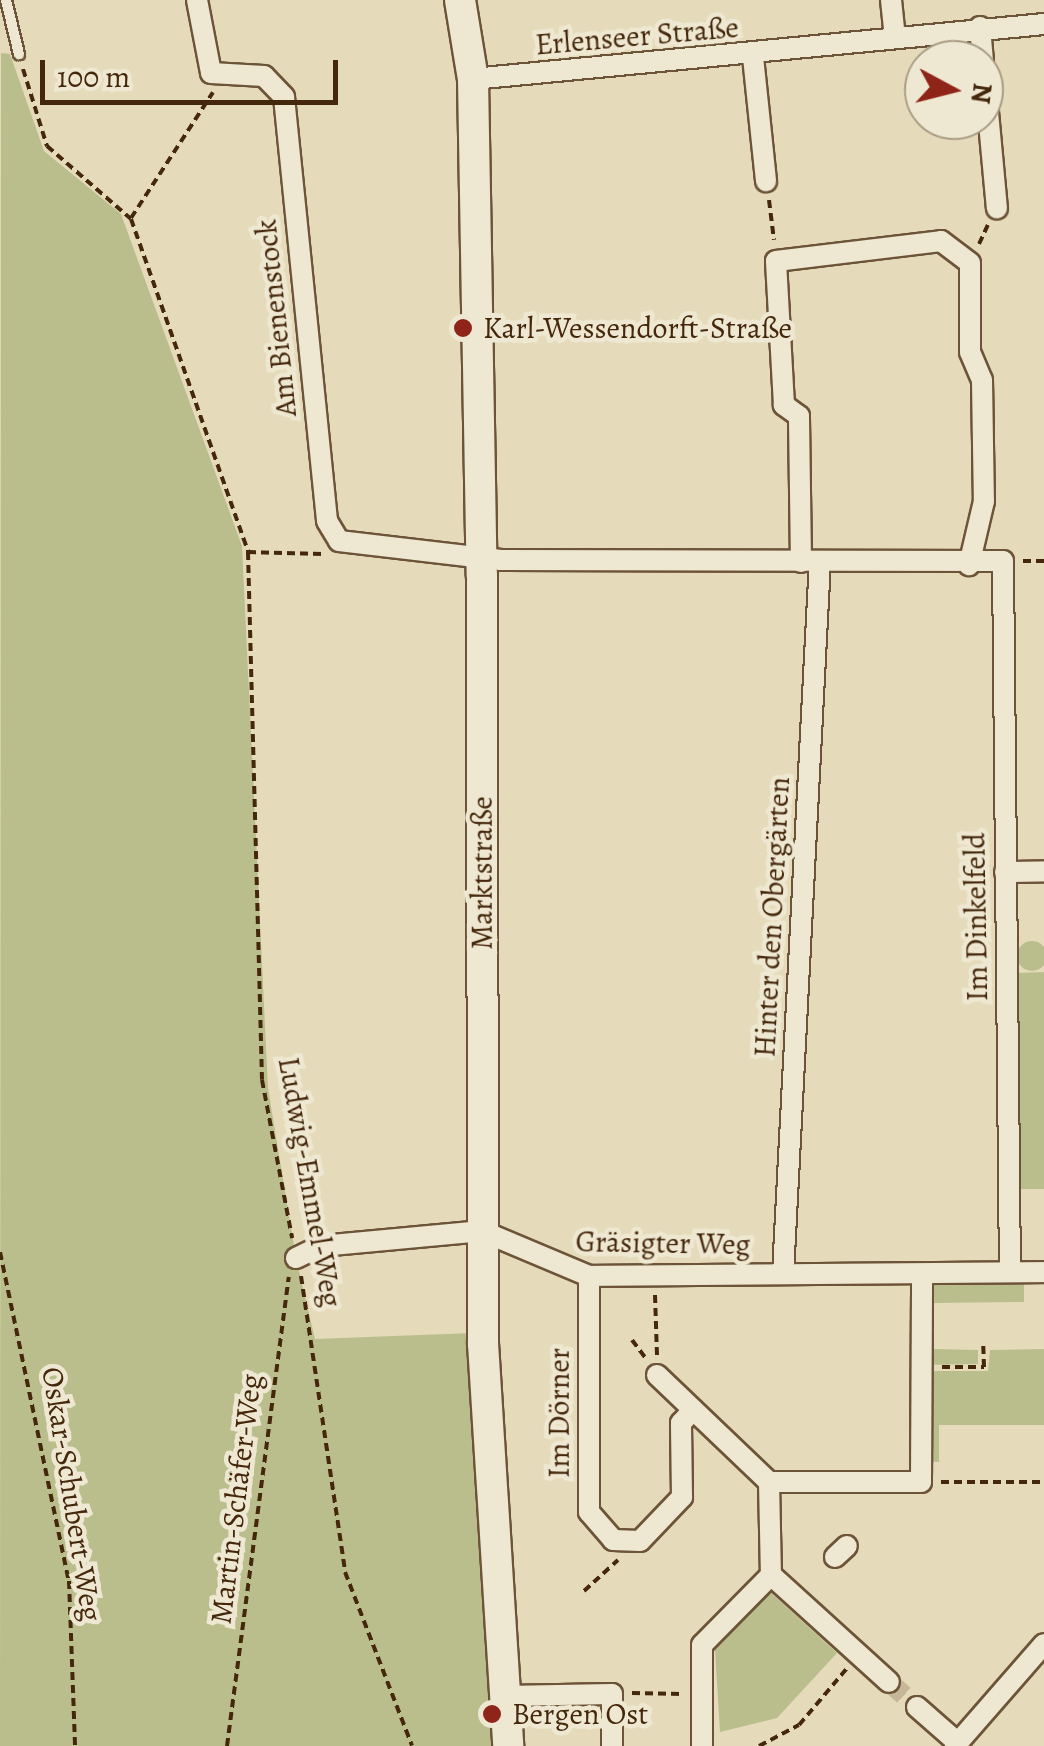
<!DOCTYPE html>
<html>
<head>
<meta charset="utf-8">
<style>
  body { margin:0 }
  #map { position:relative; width:1044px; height:1746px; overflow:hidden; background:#e5dbba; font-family:Alegreya,serif }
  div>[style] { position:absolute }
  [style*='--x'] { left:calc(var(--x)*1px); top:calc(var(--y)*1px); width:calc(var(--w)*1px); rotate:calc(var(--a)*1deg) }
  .green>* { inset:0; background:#babe8c }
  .round { border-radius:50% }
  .street-tunnel>* { height:20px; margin-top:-10px; transform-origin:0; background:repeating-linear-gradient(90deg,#c5b797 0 20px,transparent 0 30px) }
  .path>* { height:4px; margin-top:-2px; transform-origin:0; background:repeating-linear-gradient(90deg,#45270c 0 8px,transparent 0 13px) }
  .roads { filter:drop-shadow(2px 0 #6d5438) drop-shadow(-2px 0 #6d5438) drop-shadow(0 2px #6d5438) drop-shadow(0 -2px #6d5438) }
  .lane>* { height:10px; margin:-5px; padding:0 5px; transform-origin:5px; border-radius:5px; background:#eee8d2 }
  .street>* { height:20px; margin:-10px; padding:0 10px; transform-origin:10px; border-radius:10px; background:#eee8d2 }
  .secondary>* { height:30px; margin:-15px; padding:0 15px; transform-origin:15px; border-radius:15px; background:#eee8d2 }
  .dots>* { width:28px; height:28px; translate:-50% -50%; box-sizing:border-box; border:5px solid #eee8d2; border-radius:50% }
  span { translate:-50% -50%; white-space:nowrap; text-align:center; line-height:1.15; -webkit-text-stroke:9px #eee8d2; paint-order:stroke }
  .street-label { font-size:30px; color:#45270c }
  .poi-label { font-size:30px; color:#45270c }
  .left { translate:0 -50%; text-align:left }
  .north { position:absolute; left:904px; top:40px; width:100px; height:100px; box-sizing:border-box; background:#eee8d2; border:2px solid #aa9b83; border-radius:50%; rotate:97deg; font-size:28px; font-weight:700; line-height:40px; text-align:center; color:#45270c }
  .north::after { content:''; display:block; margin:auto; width:35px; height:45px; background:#8f2418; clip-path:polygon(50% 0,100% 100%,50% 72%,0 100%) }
  .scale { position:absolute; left:40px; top:60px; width:298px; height:45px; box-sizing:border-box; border:5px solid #45270c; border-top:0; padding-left:12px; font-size:30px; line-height:35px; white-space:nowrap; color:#45270c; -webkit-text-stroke:8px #eee8d2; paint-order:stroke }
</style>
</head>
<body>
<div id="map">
  <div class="green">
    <div style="clip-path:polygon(1px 53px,10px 54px,44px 151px,121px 214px,242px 546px,268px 1088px,296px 1258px,315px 1339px,473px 1333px,504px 1746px,0 1746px)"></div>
    <div class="round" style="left:1017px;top:941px;width:30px;height:30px"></div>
    <div style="clip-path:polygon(1044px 972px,1044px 1189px,1019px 1189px,1015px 973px)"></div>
    <div style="clip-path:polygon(924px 1282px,1024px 1282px,1024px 1302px,933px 1303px,934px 1349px,978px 1350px,978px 1364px,924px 1365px)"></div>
    <div style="clip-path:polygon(1044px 1349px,1044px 1425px,939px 1425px,939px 1462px,926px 1461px,927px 1371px,988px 1371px,990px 1350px)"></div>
    <div style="clip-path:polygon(770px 1592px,837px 1653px,777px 1718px,720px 1732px,715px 1650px)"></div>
  </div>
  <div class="street-tunnel">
    <div style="--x:889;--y:1682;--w:38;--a:42"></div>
  </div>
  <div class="path">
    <div style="--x:23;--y:69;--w:81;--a:72.7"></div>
    <div style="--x:47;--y:146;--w:111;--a:41"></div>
    <div style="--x:131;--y:219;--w:353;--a:70.6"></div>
    <div style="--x:248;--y:552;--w:528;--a:88.48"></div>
    <div style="--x:262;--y:1080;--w:161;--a:79.2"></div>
    <div style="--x:769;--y:200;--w:40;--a:82.9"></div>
    <div style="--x:131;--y:218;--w:150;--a:-56.9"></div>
    <div style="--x:979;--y:244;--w:21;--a:-65"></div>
    <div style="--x:248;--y:552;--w:75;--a:1.5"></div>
    <div style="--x:1023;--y:561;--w:21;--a:0"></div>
    <div style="--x:0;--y:1252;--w:336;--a:78.2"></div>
    <div style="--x:69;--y:1581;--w:165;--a:87.9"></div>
    <div style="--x:301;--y:1276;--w:299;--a:81.5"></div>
    <div style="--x:345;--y:1572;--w:186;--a:68.9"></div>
    <div style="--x:655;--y:1295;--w:60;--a:88.1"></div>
    <div style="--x:632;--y:1340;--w:25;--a:53"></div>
    <div style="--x:942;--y:1367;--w:42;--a:0"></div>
    <div style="--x:984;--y:1367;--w:24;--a:-92"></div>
    <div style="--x:941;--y:1482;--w:103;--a:0"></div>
    <div style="--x:584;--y:1591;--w:46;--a:-42.4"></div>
    <div style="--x:632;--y:1693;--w:51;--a:1.1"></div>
    <div style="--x:227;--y:1746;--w:473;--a:-82.5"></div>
    <div style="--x:759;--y:1746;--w:45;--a:-27.7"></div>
    <div style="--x:799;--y:1725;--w:76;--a:-49.8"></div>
  </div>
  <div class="roads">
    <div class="lane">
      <div style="--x:6;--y:0;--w:56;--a:76.5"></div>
    </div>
    <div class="street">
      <div style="--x:197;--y:0;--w:74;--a:79.1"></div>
      <div style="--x:211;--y:73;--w:53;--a:3.2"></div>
      <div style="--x:264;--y:76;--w:29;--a:46"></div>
      <div style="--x:284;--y:97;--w:426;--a:84.2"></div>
      <div style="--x:327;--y:521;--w:23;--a:59"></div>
      <div style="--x:339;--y:541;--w:163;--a:6.7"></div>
      <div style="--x:501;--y:560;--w:502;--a:0.11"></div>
      <div style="--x:1003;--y:561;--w:711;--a:89.44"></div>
      <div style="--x:891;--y:0;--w:37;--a:84"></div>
      <div style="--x:980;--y:27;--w:33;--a:85"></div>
      <div style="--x:753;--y:57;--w:125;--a:84"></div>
      <div style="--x:984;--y:69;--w:140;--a:84.7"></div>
      <div style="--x:473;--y:79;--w:574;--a:-5.5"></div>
      <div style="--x:801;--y:562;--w:146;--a:-90.8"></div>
      <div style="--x:799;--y:416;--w:19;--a:-144"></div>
      <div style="--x:784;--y:405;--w:144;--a:-93.2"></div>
      <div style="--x:776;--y:261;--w:166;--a:-6.9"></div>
      <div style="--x:941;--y:241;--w:36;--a:37"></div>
      <div style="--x:970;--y:263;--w:89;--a:90"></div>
      <div style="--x:970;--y:352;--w:30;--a:67"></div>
      <div style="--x:982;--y:380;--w:121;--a:89.1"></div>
      <div style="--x:984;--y:501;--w:66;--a:103.2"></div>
      <div style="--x:1005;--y:872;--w:39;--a:-1"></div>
      <div style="--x:296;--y:1258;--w:28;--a:-26"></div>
      <div style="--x:321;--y:1246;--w:162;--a:-5.3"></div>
      <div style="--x:482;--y:1231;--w:116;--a:22.8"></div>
      <div style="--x:589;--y:1276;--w:455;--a:-0.5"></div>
      <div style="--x:783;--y:1274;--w:713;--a:-87.03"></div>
      <div style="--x:589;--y:1276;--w:236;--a:90"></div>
      <div style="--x:589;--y:1512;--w:37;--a:49"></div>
      <div style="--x:613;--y:1540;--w:27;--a:2"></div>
      <div style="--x:640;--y:1541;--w:61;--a:-46.3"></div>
      <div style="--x:682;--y:1497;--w:74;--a:-90.8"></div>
      <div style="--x:681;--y:1423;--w:18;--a:-47"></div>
      <div style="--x:657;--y:1375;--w:155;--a:43.7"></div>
      <div style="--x:769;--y:1482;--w:93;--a:88.8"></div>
      <div style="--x:771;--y:1575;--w:159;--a:42.2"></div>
      <div style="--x:769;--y:1482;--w:152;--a:0"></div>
      <div style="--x:921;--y:1482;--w:208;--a:-89.7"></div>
      <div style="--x:835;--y:1557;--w:16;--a:-43"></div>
      <div style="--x:505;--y:1696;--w:107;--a:-1.1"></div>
      <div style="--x:612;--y:1694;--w:52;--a:90"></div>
      <div style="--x:917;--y:1707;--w:55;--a:41.3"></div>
      <div style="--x:702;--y:1746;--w:101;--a:-90"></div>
      <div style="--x:702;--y:1645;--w:98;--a:-45.4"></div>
      <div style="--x:955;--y:1746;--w:135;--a:-48.9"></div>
    </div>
    <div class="secondary">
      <div style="--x:460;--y:0;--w:80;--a:80.7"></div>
      <div style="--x:473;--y:79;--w:496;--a:89"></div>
      <div style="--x:482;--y:575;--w:769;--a:89.93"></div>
      <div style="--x:483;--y:1344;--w:403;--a:86.4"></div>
    </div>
  </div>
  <div class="dots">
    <div style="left:463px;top:328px;background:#8f2418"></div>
    <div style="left:492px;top:1714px;background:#8f2418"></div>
  </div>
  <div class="street-label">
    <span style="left:637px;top:36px;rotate:-5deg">Erlenseer Straße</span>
    <span style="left:276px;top:318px;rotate:-96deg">Am Bienenstock</span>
    <span style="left:482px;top:873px;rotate:-90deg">Marktstraße</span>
    <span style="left:772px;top:917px;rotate:-87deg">Hinter den Obergärten</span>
    <span style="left:976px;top:917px;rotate:-91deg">Im Dinkelfeld</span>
    <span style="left:310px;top:1182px;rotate:80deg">Ludwig-Emmel-Weg</span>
    <span style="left:663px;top:1243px;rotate:1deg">Gräsigter Weg</span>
    <span style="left:559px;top:1413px;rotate:-90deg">Im Dörner</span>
    <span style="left:72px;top:1494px;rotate:81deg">Oskar-Schubert-Weg</span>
    <span style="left:236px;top:1499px;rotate:-83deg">Martin-Schäfer-Weg</span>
  </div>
  <div class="poi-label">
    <span class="left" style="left:483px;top:328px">Karl-Wessendorft-Straße</span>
    <span class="left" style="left:512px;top:1714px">Bergen Ost</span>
  </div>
  <div class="north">N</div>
  <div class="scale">100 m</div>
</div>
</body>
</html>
